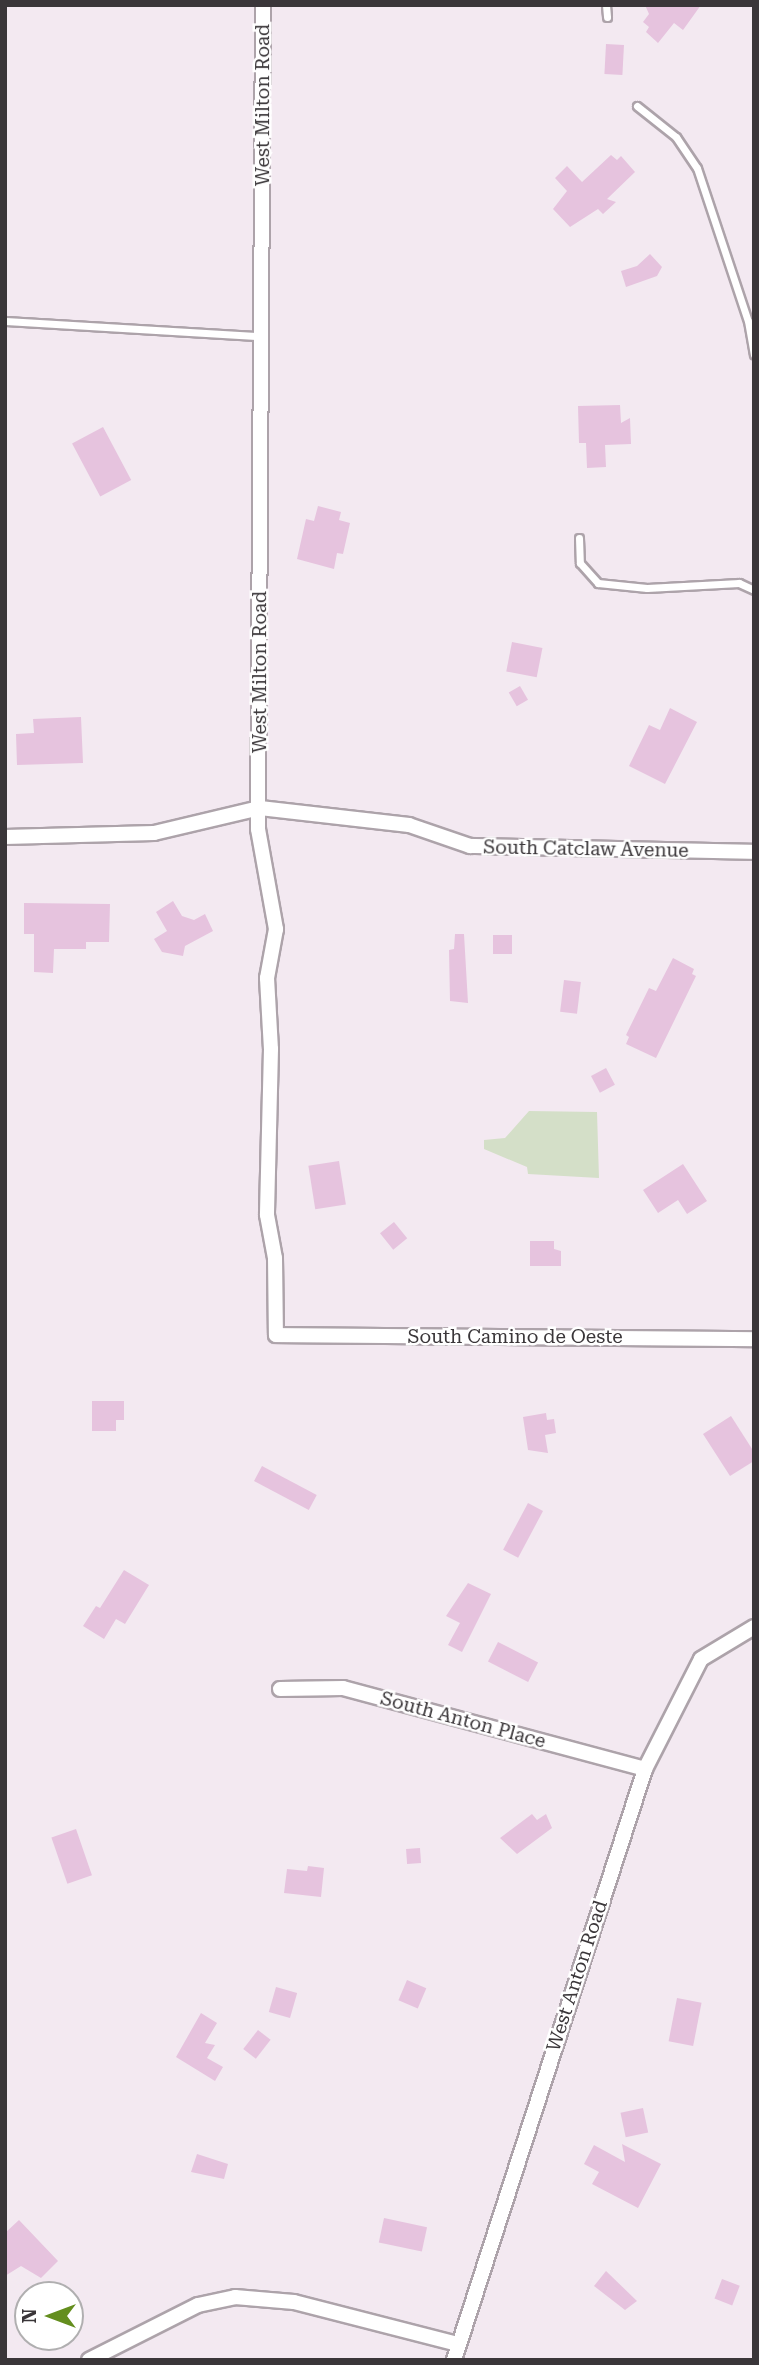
<!DOCTYPE html>
<html>
<head>
<meta charset="utf-8">
<style>
  body { margin:0 }
  #map { position:relative; width:759px; height:2365px; overflow:hidden; background:#f3e9f1; font-family:"Roboto Serif",serif }
  div>[style] { position:absolute }
  [style*='--x'] { left:calc(var(--x)*1px); top:calc(var(--y)*1px); width:calc(var(--w)*1px); rotate:calc(var(--a)*1deg) }
  .green>* { inset:0; background:#d4dfc8 }
  .building>* { inset:0; background:#e6c3de; transform-origin:0 0 }
  .roads { filter:drop-shadow(2px 0 #ada3aa) drop-shadow(-2px 0 #ada3aa) drop-shadow(0 2px #ada3aa) drop-shadow(0 -2px #ada3aa) }
  .lane>* { height:7px; margin:-3.5px; padding:0 3.5px; transform-origin:3.5px; border-radius:3.5px; background:#fff }
  .street>* { height:14px; margin:-7px; padding:0 7px; transform-origin:7px; border-radius:7px; background:#fff }
  span { translate:-50% -50%; white-space:nowrap; text-align:center; line-height:1.15; -webkit-text-stroke:5px #fff; paint-order:stroke }
  .street-label { font-size:19px; color:#3a3639 }
  .frame { position:absolute; inset:0; border:7px solid #3a3639; pointer-events:none }
  .north { position:absolute; left:14px; top:2281px; width:70px; height:70px; box-sizing:border-box; background:#fff; border:2px solid #b0afb0; border-radius:50%; rotate:270deg; font-size:19px; font-weight:700; line-height:28px; text-align:center; color:#3a3639 }
  .north::after { content:''; display:block; margin:auto; width:24px; height:32px; background:#648e1e; clip-path:polygon(50% 0,100% 100%,50% 72%,0 100%) }
</style>
</head>
<body>
<div id="map">
  <div class="green">
    <div style="clip-path:polygon(529px 1111px,597px 1112px,599px 1178px,528px 1174px,527px 1167px,484px 1149px,484px 1140px,505px 1138px)"></div>
  </div>
  <div class="building">
    <div style="clip-path:polygon(645px 5px,701px 5px,683px 30px,674px 23px,658px 43px,646px 32px,649px 27px,643px 22px,649px 14px)"></div>
    <div style="left:606px;top:44px;width:18px;height:30px;rotate:3deg"></div>
    <div style="clip-path:polygon(611px 155px,617px 160px,621px 156px,635px 172px,607px 199px,616px 202px,603px 214px,598px 209px,570px 227px,553px 209px,567px 191px,555px 178px,567px 166px,582px 182px)"></div>
    <div style="clip-path:polygon(650px 254px,662px 267px,657px 276px,626px 287px,621px 271px,637px 266px)"></div>
    <div style="clip-path:polygon(620px 405px,621px 423px,630px 418px,631px 444px,605px 445px,606px 467px,587px 468px,586px 443px,579px 443px,578px 406px)"></div>
    <div style="left:103px;top:427px;width:60px;height:35px;rotate:62deg"></div>
    <div style="clip-path:polygon(318px 506px,341px 512px,339px 520px,350px 523px,343px 554px,337px 553px,334px 569px,297px 559px,306px 519px,314px 521px)"></div>
    <div style="left:512px;top:642px;width:31px;height:30px;rotate:11deg"></div>
    <div style="left:520px;top:686px;width:16px;height:13px;rotate:60deg"></div>
    <div style="clip-path:polygon(670px 708px,697px 722px,665px 784px,629px 766px,649px 725px,660px 730px)"></div>
    <div style="clip-path:polygon(81px 717px,83px 763px,17px 765px,16px 734px,34px 733px,33px 719px)"></div>
    <div style="clip-path:polygon(173px 901px,182px 916px,194px 920px,205px 914px,213px 931px,185px 946px,183px 956px,162px 952px,154px 939px,167px 931px,156px 912px)"></div>
    <div style="clip-path:polygon(24px 903px,110px 904px,109px 942px,86px 942px,86px 949px,54px 949px,53px 973px,34px 972px,34px 934px,24px 934px)"></div>
    <div style="clip-path:polygon(455px 934px,464px 934px,468px 1003px,450px 1001px,449px 950px,454px 949px)"></div>
    <div style="left:493px;top:935px;width:19px;height:19px"></div>
    <div style="clip-path:polygon(673px 958px,694px 969px,692px 974px,696px 976px,656px 1058px,626px 1044px,629px 1037px,626px 1035px,649px 988px,656px 991px)"></div>
    <div style="left:564px;top:980px;width:17px;height:32px;rotate:7deg"></div>
    <div style="left:606px;top:1068px;width:19px;height:17px;rotate:62deg"></div>
    <div style="left:339px;top:1161px;width:44px;height:31px;rotate:81deg"></div>
    <div style="clip-path:polygon(683px 1164px,707px 1201px,687px 1214px,678px 1200px,658px 1213px,643px 1190px)"></div>
    <div style="left:394px;top:1222px;width:21px;height:18px;rotate:51deg"></div>
    <div style="clip-path:polygon(530px 1241px,554px 1241px,554px 1249px,561px 1251px,561px 1266px,530px 1266px)"></div>
    <div style="clip-path:polygon(92px 1401px,124px 1401px,124px 1420px,116px 1420px,116px 1431px,92px 1431px)"></div>
    <div style="clip-path:polygon(546px 1413px,547px 1420px,554px 1419px,556px 1433px,545px 1435px,548px 1453px,528px 1450px,523px 1417px)"></div>
    <div style="clip-path:polygon(731px 1416px,754px 1452px,754px 1461px,730px 1476px,703px 1434px)"></div>
    <div style="left:262px;top:1466px;width:62px;height:17px;rotate:28deg"></div>
    <div style="left:528px;top:1503px;width:17px;height:53px;rotate:28deg"></div>
    <div style="clip-path:polygon(124px 1570px,149px 1585px,125px 1624px,116px 1619px,104px 1639px,83px 1626px,96px 1606px,100px 1608px)"></div>
    <div style="clip-path:polygon(468px 1583px,491px 1594px,462px 1652px,448px 1645px,460px 1623px,446px 1616px)"></div>
    <div style="left:498px;top:1642px;width:45px;height:22px;rotate:27deg"></div>
    <div style="clip-path:polygon(532px 1814px,537px 1820px,546px 1814px,552px 1828px,517px 1854px,500px 1838px)"></div>
    <div style="left:76px;top:1829px;width:49px;height:26px;rotate:71deg"></div>
    <div style="left:420px;top:1848px;width:15px;height:14px;rotate:86deg"></div>
    <div style="clip-path:polygon(308px 1866px,324px 1868px,321px 1897px,284px 1893px,287px 1869px,307px 1871px)"></div>
    <div style="left:407px;top:1980px;width:21px;height:22px;rotate:23deg"></div>
    <div style="left:276px;top:1987px;width:22px;height:26px;rotate:16deg"></div>
    <div style="left:677px;top:1998px;width:25px;height:44px;rotate:11deg"></div>
    <div style="clip-path:polygon(201px 2013px,217px 2023px,205px 2043px,215px 2045px,207px 2058px,223px 2067px,215px 2081px,176px 2057px)"></div>
    <div style="left:258px;top:2030px;width:16px;height:24px;rotate:38deg"></div>
    <div style="left:643px;top:2108px;width:25px;height:23px;rotate:78deg"></div>
    <div style="clip-path:polygon(622px 2144px,661px 2164px,638px 2208px,592px 2184px,599px 2172px,584px 2164px,594px 2145px,625px 2162px)"></div>
    <div style="clip-path:polygon(197px 2154px,228px 2164px,224px 2179px,191px 2172px)"></div>
    <div style="left:384px;top:2218px;width:44px;height:25px;rotate:12deg"></div>
    <div style="clip-path:polygon(19px 2220px,58px 2261px,41px 2278px,21px 2266px,5px 2276px,5px 2233px)"></div>
    <div style="clip-path:polygon(606px 2271px,637px 2301px,625px 2310px,594px 2286px)"></div>
    <div style="left:722px;top:2279px;width:19px;height:21px;rotate:21deg"></div>
  </div>
  <div class="roads">
    <div class="lane">
      <div style="--x:606;--y:5;--w:12;--a:85"></div>
      <div style="--x:637;--y:106;--w:50;--a:38.5"></div>
      <div style="--x:676;--y:137;--w:37;--a:56"></div>
      <div style="--x:697;--y:168;--w:161;--a:71.6"></div>
      <div style="--x:748;--y:321;--w:34;--a:80"></div>
      <div style="--x:5;--y:321;--w:256;--a:3.4"></div>
      <div style="--x:579;--y:538;--w:25;--a:88"></div>
      <div style="--x:580;--y:563;--w:27;--a:48"></div>
      <div style="--x:598;--y:583;--w:49;--a:5.8"></div>
      <div style="--x:647;--y:588;--w:92;--a:-3.1"></div>
      <div style="--x:739;--y:583;--w:17;--a:25"></div>
    </div>
    <div class="street">
      <div style="--x:263;--y:5;--w:824;--a:90.35"></div>
      <div style="--x:258;--y:829;--w:102;--a:79.8"></div>
      <div style="--x:276;--y:929;--w:50;--a:100.4"></div>
      <div style="--x:267;--y:978;--w:71;--a:86.8"></div>
      <div style="--x:271;--y:1049;--w:166;--a:91.4"></div>
      <div style="--x:267;--y:1215;--w:44;--a:79.5"></div>
      <div style="--x:275;--y:1258;--w:77;--a:89.3"></div>
      <div style="--x:276;--y:1335;--w:478;--a:0.5"></div>
      <div style="--x:5;--y:837;--w:149;--a:-1.5"></div>
      <div style="--x:154;--y:833;--w:109;--a:-13.3"></div>
      <div style="--x:260;--y:808;--w:150;--a:6.5"></div>
      <div style="--x:409;--y:825;--w:65;--a:19"></div>
      <div style="--x:470;--y:846;--w:284;--a:1.2"></div>
      <div style="--x:280;--y:1689;--w:63;--a:-0.9"></div>
      <div style="--x:343;--y:1688;--w:313;--a:15"></div>
      <div style="--x:89;--y:2360;--w:122;--a:-26.8"></div>
      <div style="--x:198;--y:2305;--w:38;--a:-12"></div>
      <div style="--x:235;--y:2297;--w:59;--a:4.8"></div>
      <div style="--x:294;--y:2302;--w:169;--a:14.4"></div>
      <div style="--x:454;--y:2360;--w:621;--a:-72.09"></div>
      <div style="--x:645;--y:1769;--w:123;--a:-63"></div>
      <div style="--x:701;--y:1659;--w:62;--a:-31.1"></div>
    </div>
  </div>
  <div class="street-label">
    <span style="left:263px;top:105px;rotate:-90deg">West Milton Road</span>
    <span style="left:260px;top:672px;rotate:-90deg">West Milton Road</span>
    <span style="left:586px;top:849px;rotate:1deg">South Catclaw Avenue</span>
    <span style="left:515px;top:1337px">South Camino de Oeste</span>
    <span style="left:463px;top:1720px;rotate:15deg">South Anton Place</span>
    <span style="left:577px;top:1976px;rotate:-72deg">West Anton Road</span>
  </div>
  <div class="frame"></div>
  <div class="north">N</div>
</div>
</body>
</html>
